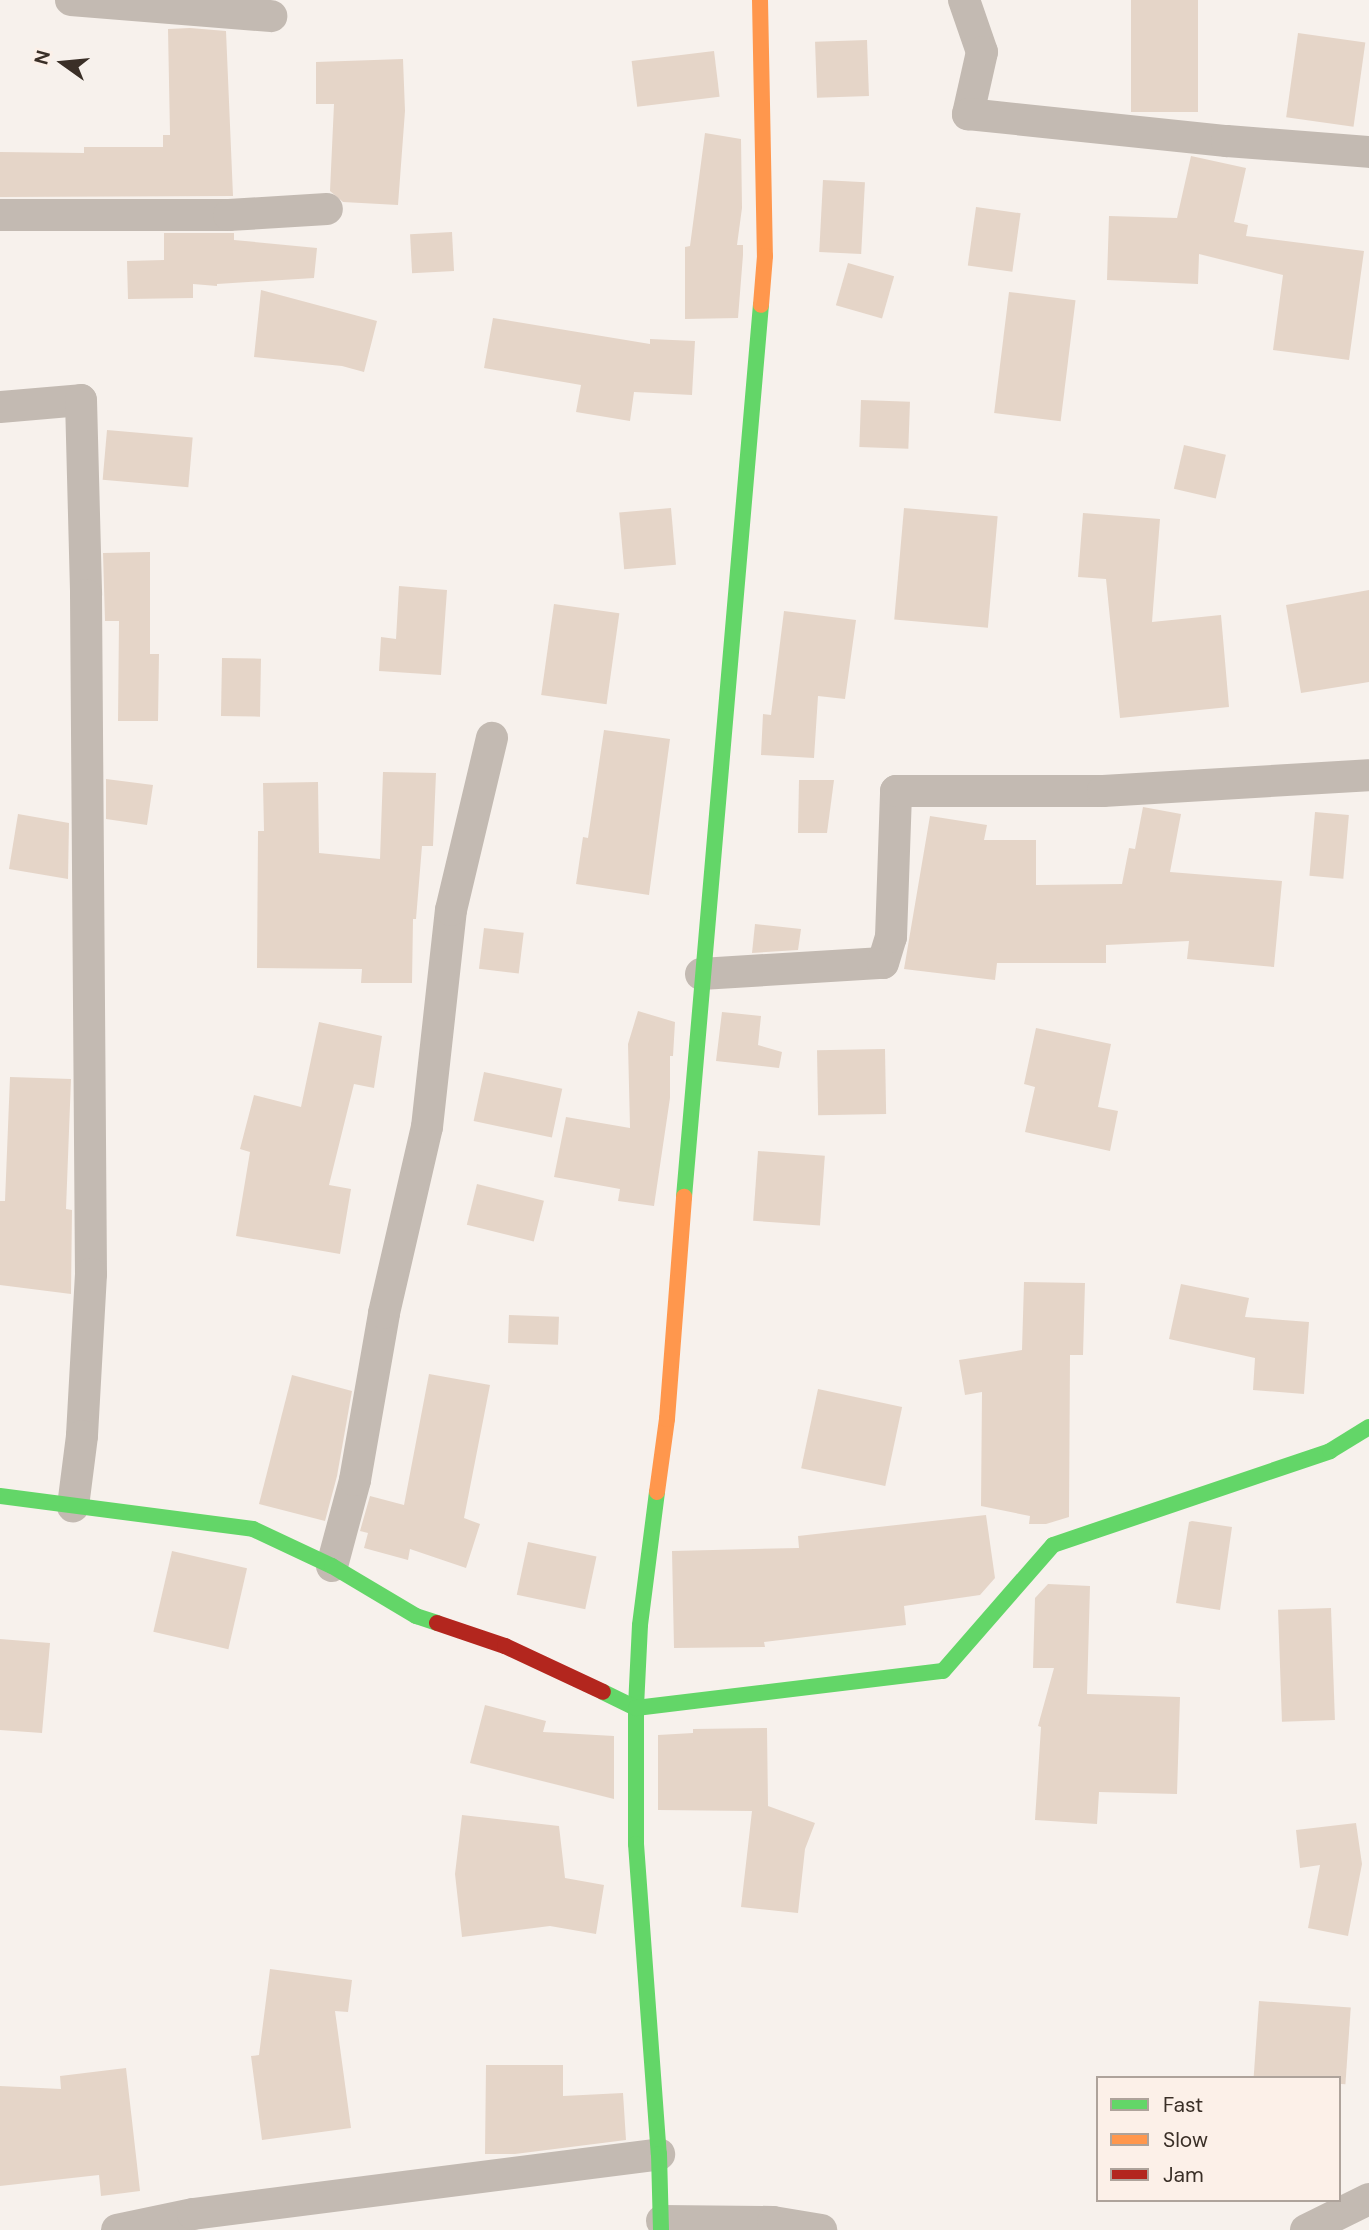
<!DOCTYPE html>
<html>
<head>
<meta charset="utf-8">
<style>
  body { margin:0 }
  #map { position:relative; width:1369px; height:2230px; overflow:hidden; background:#f7f1ec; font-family:"DM Sans",sans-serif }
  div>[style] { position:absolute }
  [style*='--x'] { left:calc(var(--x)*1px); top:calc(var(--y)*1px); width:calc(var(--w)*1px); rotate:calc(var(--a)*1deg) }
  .building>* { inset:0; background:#e5d5c8; transform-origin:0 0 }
  .street>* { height:32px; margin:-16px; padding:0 16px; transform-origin:16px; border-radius:16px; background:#c3bab2 }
  .fast>* { height:16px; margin:-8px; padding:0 8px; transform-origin:8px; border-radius:8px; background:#63d668 }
  .slow>* { height:16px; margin:-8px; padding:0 8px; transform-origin:8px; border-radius:8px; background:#ff974d }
  .jam>* { height:16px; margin:-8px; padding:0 8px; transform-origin:8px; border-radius:8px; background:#b3261e }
  span { translate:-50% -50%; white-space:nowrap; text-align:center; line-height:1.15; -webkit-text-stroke:6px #fcf0e8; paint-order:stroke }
  .legend { position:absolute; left:1096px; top:2076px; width:245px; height:126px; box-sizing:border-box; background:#fcf0e8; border:2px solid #aea39b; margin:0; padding:9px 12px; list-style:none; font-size:21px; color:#3a2f27 }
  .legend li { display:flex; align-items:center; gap:14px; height:35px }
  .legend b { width:35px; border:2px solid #aea39b }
  .north { position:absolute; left:28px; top:28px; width:70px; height:70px; -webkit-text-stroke:5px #fcf0e8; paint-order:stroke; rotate:285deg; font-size:19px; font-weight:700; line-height:28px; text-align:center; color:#3a2f27 }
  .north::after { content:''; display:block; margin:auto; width:24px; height:32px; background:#3a2f27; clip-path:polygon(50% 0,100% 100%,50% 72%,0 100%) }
</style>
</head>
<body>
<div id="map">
  <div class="building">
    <div style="left:1131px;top:0;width:67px;height:112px"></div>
    <div style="clip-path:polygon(190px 28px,226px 31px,233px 196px,0 197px,0 152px,84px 153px,84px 147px,163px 147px,163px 135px,170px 135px,168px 29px)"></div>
    <div style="left:1298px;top:33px;width:68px;height:85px;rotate:8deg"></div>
    <div style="left:867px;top:40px;width:56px;height:52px;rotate:88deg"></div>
    <div style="left:714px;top:51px;width:46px;height:83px;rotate:83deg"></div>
    <div style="clip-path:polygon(403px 59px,405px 111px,398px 205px,343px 202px,330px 191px,334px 104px,316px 104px,316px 62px)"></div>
    <div style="clip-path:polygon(705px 133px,741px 139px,742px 208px,737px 245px,743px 245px,743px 255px,738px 318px,685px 319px,685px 247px,690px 246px)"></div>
    <div style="clip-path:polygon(1191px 156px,1246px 168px,1234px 222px,1248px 225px,1246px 236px,1364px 251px,1349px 360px,1273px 350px,1283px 275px,1199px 254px,1198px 284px,1107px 280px,1109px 216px,1177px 218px)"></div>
    <div style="left:823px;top:180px;width:42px;height:72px;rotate:3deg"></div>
    <div style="left:976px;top:207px;width:45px;height:59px;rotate:8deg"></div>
    <div style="left:452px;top:232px;width:39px;height:42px;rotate:87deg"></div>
    <div style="clip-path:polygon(164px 233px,234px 233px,234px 240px,317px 248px,314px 278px,217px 284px,217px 286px,193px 284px,193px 298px,128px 299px,127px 261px,164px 260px)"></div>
    <div style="left:848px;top:263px;width:48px;height:44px;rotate:16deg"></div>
    <div style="clip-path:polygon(261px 290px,377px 321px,364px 372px,342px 366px,254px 357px)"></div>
    <div style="left:1009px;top:292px;width:67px;height:122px;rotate:7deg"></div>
    <div style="clip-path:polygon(493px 318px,650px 344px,650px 339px,695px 341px,692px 395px,634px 392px,630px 421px,576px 412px,581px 385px,484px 368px)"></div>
    <div style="left:861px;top:400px;width:49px;height:47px;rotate:2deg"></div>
    <div style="left:107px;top:430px;width:86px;height:50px;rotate:5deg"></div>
    <div style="left:1184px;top:445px;width:43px;height:45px;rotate:13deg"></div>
    <div style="left:671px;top:508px;width:57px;height:52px;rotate:85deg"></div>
    <div style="left:904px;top:508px;width:94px;height:112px;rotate:5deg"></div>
    <div style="clip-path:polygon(1083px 513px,1160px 519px,1152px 622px,1221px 615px,1229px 707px,1120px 718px,1106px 579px,1078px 577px)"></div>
    <div style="clip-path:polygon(150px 552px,150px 654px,159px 654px,158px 721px,118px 721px,119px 621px,105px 621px,103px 553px)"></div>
    <div style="clip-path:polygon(399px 586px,447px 590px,441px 675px,379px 671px,381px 637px,396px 639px)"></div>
    <div style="clip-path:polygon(1369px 590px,1369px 682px,1301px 693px,1286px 605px)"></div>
    <div style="left:554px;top:604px;width:66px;height:92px;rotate:8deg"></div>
    <div style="clip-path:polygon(784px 611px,856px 620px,845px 699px,818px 696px,814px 758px,761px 755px,763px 714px,771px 715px)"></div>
    <div style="left:222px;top:658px;width:39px;height:58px;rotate:1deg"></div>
    <div style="clip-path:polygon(604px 730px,670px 739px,649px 895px,576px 884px,583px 837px,588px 838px)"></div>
    <div style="clip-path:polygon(383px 772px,436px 773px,433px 846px,422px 846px,416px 919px,413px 919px,412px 983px,361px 983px,362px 969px,257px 968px,258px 831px,264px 831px,263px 783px,318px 782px,319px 853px,380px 859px)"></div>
    <div style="clip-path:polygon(106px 779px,153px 785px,147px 825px,106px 819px)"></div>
    <div style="clip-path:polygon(799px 780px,834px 780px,827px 833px,798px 833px)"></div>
    <div style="clip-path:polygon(1143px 807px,1181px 814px,1170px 872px,1282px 881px,1274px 967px,1187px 959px,1189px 941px,1106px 945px,1106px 963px,997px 963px,995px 980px,904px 969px,930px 816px,987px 825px,984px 840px,1036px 840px,1036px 885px,1122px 884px,1129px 848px,1135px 849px)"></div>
    <div style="left:1315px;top:812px;width:34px;height:64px;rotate:5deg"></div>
    <div style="clip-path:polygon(18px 814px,69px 823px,68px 879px,9px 869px)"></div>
    <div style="clip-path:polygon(755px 924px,801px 929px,798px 950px,752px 953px)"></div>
    <div style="left:484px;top:928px;width:40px;height:41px;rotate:7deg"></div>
    <div style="clip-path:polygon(638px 1011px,675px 1022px,673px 1056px,670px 1056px,670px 1098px,654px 1206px,618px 1201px,620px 1189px,554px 1177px,566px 1117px,630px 1128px,628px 1044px)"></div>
    <div style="clip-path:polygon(722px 1012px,761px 1016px,758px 1045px,782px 1052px,779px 1068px,716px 1061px)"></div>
    <div style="clip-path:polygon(319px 1022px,382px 1036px,374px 1088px,354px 1084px,329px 1185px,351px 1189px,340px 1254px,236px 1236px,250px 1152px,240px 1149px,254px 1095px,301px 1107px)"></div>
    <div style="clip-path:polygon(1036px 1028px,1111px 1044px,1098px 1107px,1118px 1111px,1110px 1151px,1025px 1132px,1035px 1087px,1024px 1084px)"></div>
    <div style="left:885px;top:1049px;width:65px;height:68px;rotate:89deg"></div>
    <div style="left:484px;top:1072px;width:80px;height:50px;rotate:12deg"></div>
    <div style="clip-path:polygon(10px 1077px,71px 1079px,66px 1209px,72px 1210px,71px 1294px,0 1285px,0 1201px,5px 1201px)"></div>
    <div style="left:758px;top:1151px;width:67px;height:70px;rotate:4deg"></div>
    <div style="left:477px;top:1184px;width:69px;height:42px;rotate:14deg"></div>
    <div style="clip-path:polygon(1024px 1282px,1085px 1283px,1083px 1355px,1070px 1355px,1069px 1517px,1046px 1524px,1029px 1524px,1030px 1516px,981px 1506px,982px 1392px,965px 1395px,959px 1360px,1022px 1350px)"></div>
    <div style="clip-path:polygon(1181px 1284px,1249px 1298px,1245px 1317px,1309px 1322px,1304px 1394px,1253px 1390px,1255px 1358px,1169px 1339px)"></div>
    <div style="left:509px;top:1315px;width:50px;height:28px;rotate:2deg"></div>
    <div style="clip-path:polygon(429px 1374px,490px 1385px,464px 1518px,480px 1524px,466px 1568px,410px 1549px,408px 1560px,364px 1548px,368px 1533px,360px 1531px,370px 1496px,404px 1505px)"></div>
    <div style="clip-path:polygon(292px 1375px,352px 1391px,337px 1476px,325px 1521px,259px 1504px)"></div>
    <div style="left:818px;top:1389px;width:86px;height:81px;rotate:12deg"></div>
    <div style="clip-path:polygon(986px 1515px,995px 1578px,980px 1595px,904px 1606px,906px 1625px,764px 1642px,765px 1647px,674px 1648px,672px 1551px,799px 1548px,798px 1536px)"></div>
    <div style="clip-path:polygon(1192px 1521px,1232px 1527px,1220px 1610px,1176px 1603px,1189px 1522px)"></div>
    <div style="left:528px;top:1542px;width:70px;height:54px;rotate:12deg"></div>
    <div style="left:172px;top:1551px;width:77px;height:83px;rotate:13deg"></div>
    <div style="clip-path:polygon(1048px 1584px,1090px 1586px,1087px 1694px,1180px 1697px,1177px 1794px,1099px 1792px,1097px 1824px,1035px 1820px,1041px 1727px,1038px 1726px,1054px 1668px,1033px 1668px,1035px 1598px)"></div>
    <div style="left:1331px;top:1608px;width:112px;height:53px;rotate:88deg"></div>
    <div style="clip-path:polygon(0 1639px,50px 1643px,42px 1733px,0 1730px)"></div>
    <div style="clip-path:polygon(485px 1705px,546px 1721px,543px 1732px,614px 1736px,614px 1799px,470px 1763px)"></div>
    <div style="clip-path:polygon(767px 1728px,768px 1806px,815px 1823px,805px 1849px,798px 1913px,741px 1907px,752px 1811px,658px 1810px,658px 1735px,693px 1733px,693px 1729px)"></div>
    <div style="clip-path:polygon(462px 1815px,559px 1826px,565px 1878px,604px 1885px,596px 1934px,550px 1926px,462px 1937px,455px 1874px)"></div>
    <div style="clip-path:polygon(1356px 1823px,1362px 1864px,1348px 1936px,1308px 1928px,1320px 1865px,1300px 1868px,1296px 1830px)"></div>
    <div style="clip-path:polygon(270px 1969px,352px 1980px,348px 2012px,335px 2011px,351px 2128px,262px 2140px,251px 2056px,259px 2055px)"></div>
    <div style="left:1259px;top:2001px;width:92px;height:77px;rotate:4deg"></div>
    <div style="clip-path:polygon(486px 2065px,563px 2065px,563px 2096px,623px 2093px,626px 2140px,515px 2154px,485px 2154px)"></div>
    <div style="clip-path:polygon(126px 2068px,140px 2191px,101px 2196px,99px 2175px,0 2186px,0 2086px,61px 2089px,60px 2076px)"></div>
  </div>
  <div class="street">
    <div style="--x:71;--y:0;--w:201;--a:4.6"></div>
    <div style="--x:964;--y:0;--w:55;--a:70.9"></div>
    <div style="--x:982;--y:52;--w:64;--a:102.7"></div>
    <div style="--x:968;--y:114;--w:260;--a:6"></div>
    <div style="--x:1227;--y:141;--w:142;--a:4.4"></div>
    <div style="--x:0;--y:215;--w:229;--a:0"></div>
    <div style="--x:229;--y:215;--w:98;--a:-3.5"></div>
    <div style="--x:0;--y:407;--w:81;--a:-4.9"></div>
    <div style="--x:81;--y:400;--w:195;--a:88.5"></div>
    <div style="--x:86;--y:595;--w:679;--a:89.58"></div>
    <div style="--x:91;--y:1274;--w:162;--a:93.2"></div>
    <div style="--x:82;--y:1436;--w:71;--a:97.3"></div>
    <div style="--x:701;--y:974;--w:182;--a:-3.5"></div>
    <div style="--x:883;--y:963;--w:27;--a:-73"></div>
    <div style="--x:891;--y:937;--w:146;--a:-88"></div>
    <div style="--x:896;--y:791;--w:207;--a:0"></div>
    <div style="--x:1103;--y:791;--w:266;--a:-3.4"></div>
    <div style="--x:332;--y:1566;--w:89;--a:-75"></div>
    <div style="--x:355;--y:1480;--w:169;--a:-80.1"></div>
    <div style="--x:384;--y:1313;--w:191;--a:-77"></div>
    <div style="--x:427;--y:1127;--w:218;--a:-83.7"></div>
    <div style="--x:451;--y:910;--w:177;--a:-76.6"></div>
    <div style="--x:662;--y:2221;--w:111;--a:0.5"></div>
    <div style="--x:773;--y:2222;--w:49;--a:9.5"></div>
    <div style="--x:117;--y:2230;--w:78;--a:-11.9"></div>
    <div style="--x:193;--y:2214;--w:470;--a:-7.3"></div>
    <div style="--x:1306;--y:2230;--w:70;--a:-26.2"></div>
  </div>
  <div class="fast">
    <div style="--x:684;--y:1197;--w:895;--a:-85.07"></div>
    <div style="--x:657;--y:1492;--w:134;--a:97.3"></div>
    <div style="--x:640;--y:1625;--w:83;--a:92.8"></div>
    <div style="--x:636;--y:1708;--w:136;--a:90"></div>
    <div style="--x:636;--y:1844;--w:311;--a:85.8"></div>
    <div style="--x:659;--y:2154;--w:76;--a:88.5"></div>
    <div style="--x:0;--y:1496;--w:255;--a:7.4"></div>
    <div style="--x:253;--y:1529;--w:87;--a:25.1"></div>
    <div style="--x:332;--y:1566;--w:98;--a:30.8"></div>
    <div style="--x:416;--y:1616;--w:22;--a:18"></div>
    <div style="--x:603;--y:1692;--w:37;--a:26"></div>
    <div style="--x:636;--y:1708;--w:309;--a:-6.9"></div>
    <div style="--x:943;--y:1671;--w:167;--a:-48.9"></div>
    <div style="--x:1053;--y:1545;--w:293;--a:-18.7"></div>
    <div style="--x:1330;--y:1451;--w:46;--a:-31.6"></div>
  </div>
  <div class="slow">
    <div style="--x:760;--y:0;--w:256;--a:88.9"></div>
    <div style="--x:765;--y:256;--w:49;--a:94.7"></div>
    <div style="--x:657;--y:1492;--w:74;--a:-82.2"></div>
    <div style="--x:667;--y:1419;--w:223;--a:-85.6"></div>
  </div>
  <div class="jam">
    <div style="--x:437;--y:1623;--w:72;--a:18.7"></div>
    <div style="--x:505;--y:1646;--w:108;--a:25.1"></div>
  </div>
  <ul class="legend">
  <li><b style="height:9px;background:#63d668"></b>Fast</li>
  <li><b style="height:9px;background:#ff974d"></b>Slow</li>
  <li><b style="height:9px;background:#b3261e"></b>Jam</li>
  </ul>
  <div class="north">N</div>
</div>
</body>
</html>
